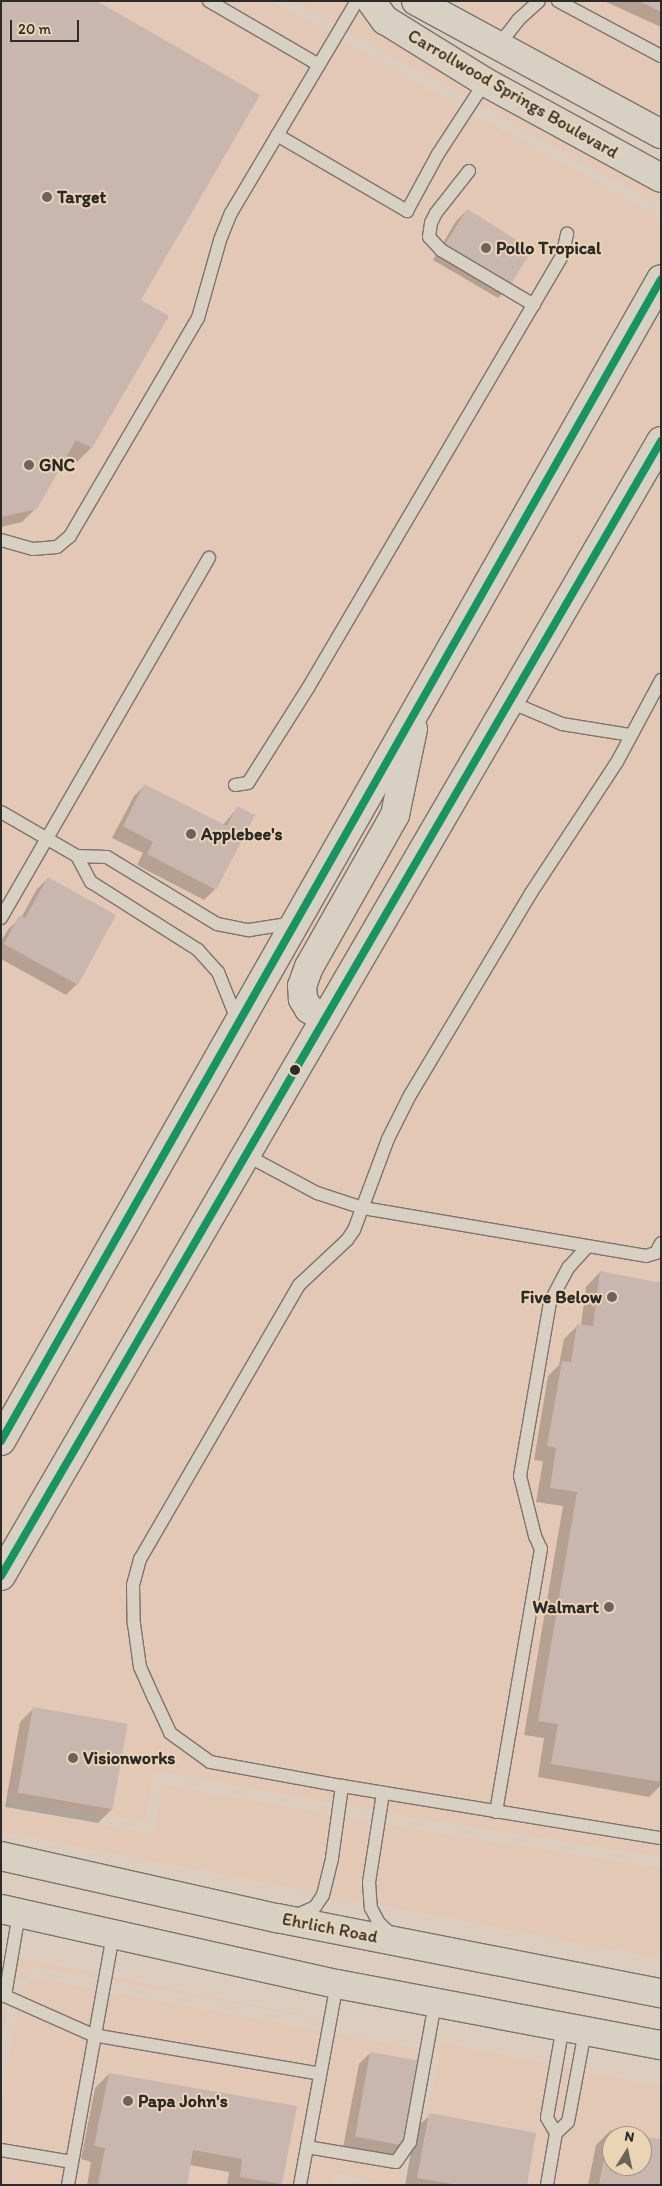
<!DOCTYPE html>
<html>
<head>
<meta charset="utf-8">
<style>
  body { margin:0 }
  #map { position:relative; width:662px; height:2186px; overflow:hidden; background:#ddcdbe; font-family:Itim,sans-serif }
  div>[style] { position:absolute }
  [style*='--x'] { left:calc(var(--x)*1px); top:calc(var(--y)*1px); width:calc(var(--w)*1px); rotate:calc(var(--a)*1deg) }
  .built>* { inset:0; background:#e4c8b6 }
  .shadow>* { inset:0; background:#0003 }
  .building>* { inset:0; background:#c8b6af; transform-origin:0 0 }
  .roads { filter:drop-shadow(1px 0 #7b746d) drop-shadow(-1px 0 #7b746d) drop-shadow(0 1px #7b746d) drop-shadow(0 -1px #7b746d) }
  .lane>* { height:12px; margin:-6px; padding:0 6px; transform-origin:6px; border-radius:6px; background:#d9d0c4 }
  .secondary>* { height:28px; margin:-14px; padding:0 14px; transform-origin:14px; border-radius:14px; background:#d9d0c4 }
  .primary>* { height:28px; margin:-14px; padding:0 14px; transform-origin:14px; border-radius:14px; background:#d9d0c4 }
  .bus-1>* { height:8px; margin:-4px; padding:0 4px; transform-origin:4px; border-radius:4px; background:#169562 }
  .dots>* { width:14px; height:14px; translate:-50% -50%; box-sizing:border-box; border:2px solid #ead4b3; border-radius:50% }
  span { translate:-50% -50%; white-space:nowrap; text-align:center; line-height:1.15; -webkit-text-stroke:4px #ead4b3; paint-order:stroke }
  .street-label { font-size:18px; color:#2b2b2b }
  .poi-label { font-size:18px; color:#2b2b2b; font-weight:700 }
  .left { translate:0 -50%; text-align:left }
  .right { translate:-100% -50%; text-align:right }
  .frame { position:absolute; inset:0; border:2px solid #2b2b2b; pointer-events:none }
  .north { position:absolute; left:602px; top:2126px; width:50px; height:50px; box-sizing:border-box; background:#ead4b3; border:1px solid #9e907d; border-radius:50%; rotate:10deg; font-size:14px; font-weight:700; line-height:20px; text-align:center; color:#2b2b2b }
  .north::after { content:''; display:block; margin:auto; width:18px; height:22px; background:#69645e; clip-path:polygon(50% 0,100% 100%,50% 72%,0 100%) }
  .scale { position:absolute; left:10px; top:20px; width:69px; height:22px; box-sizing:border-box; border:2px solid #2b2b2b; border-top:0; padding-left:6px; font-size:15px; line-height:18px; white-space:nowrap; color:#2b2b2b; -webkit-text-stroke:4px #ead4b3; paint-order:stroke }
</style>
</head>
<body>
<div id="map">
  <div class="built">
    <div style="clip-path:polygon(1px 1px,270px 1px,661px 219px,661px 1857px,414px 1818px,154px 1771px,145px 1822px,1px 1796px)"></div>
    <div style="clip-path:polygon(294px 1px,350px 1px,357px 4px,371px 22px,369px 25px,378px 30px,384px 38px,386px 36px,479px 93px,661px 195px,656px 203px)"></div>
    <div style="clip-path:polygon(444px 1px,661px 1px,661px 119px)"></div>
    <div style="clip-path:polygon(161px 1784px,413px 1829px,661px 1868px,661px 1959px,1px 1832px,1px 1807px,146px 1833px,151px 1830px,155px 1824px)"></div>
    <div style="clip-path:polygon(1px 1954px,400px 2034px,34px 1967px,12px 1985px,1px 2046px)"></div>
    <div style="clip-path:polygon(35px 1978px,431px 2051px,402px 2185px,384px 2185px,335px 2173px,332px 2185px,1px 2185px,1px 2103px,21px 1989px)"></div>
    <div style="clip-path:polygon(evenodd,436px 2041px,661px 2086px,661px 2185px,411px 2185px,440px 2053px,440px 2046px,436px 2041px,612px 2136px,642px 2136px,642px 2166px,612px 2166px,612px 2136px)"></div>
  </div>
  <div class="shadow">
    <div style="clip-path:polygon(1px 1px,139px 300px,167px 316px,91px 448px,77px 462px,66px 456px,36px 508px,22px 522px,1px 527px)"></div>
    <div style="clip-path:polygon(604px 1px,661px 1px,661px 27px)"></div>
    <div style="clip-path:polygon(467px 210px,509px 287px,498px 298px,433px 260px,456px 221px)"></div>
    <div style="clip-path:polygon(145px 785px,223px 825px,237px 808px,215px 889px,204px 900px,137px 865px,143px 853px,112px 838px,134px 796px)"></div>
    <div style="clip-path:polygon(48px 878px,77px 984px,66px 995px,1px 959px,1px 941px,9px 928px,21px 918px,37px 889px)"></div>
    <div style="clip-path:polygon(600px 1272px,661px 1284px,661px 1785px,649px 1797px,538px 1777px,544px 1738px,524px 1735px,563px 1506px,536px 1502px,543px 1461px,534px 1460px,548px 1376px,559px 1365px,564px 1339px,578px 1325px,581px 1325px,586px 1287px)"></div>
    <div style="clip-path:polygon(34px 1708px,112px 1809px,98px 1823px,5px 1807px,20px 1722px)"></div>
    <div style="clip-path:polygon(370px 2053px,402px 2145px,391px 2156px,343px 2148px,359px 2064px)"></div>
    <div style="clip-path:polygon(109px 2074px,281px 2184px,227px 2185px,229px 2172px,189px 2165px,186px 2185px,87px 2185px,91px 2162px,81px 2159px,95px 2088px)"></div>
    <div style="clip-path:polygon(430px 2115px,526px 2185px,405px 2185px,415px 2129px)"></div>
    <div style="clip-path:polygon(610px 2131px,636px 2136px,612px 2136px,612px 2166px,642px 2166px,642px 2137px,661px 2185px,588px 2185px,596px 2145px)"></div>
  </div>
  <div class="building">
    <div style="clip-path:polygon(1px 1px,97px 1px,260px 95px,141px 300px,169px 316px,92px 448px,76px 440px,37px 509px,1px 517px)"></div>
    <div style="clip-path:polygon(639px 1px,661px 1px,661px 12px)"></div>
    <div style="left:467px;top:209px;width:77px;height:47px;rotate:32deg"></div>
    <div style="clip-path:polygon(144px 784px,227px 826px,237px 806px,255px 815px,216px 890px,147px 854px,153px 842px,123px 826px)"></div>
    <div style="clip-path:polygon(48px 877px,116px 915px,78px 985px,4px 944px,19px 915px,25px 918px)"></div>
    <div style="clip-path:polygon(600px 1271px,661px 1283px,661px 1782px,551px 1764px,558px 1724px,538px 1721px,577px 1492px,550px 1488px,556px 1448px,547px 1446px,562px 1361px,571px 1362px,577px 1324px,593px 1326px)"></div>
    <div style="left:33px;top:1707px;width:96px;height:87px;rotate:10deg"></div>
    <div style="left:370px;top:2052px;width:50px;height:86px;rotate:10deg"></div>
    <div style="clip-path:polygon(109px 2073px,297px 2106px,282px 2184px,240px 2177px,242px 2159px,193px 2150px,187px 2185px,98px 2185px,105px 2148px,94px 2146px)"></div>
    <div style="clip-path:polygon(429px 2113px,536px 2133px,527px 2185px,458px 2185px,417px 2178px)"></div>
    <div style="clip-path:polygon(609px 2130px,638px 2135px,612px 2136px,612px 2166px,642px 2166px,642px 2136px,661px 2139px,661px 2185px,599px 2185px)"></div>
  </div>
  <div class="roads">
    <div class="lane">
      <div style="--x:209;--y:1;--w:127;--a:30.2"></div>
      <div style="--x:558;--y:1;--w:117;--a:28.1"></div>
      <div style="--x:498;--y:46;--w:33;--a:-52"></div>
      <div style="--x:518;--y:20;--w:28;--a:-42"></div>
      <div style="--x:277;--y:135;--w:151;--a:30.3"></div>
      <div style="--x:407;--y:211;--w:65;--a:-61.5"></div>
      <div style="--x:438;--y:154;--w:86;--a:-56.9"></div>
      <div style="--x:469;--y:171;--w:53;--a:128.2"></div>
      <div style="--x:436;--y:213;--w:11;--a:117"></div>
      <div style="--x:431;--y:223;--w:14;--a:98"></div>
      <div style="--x:429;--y:237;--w:18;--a:47"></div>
      <div style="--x:441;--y:250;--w:108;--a:30.6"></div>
      <div style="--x:1;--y:540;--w:33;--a:16"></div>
      <div style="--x:33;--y:549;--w:24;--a:-5"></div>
      <div style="--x:57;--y:547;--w:17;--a:-40"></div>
      <div style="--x:70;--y:536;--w:253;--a:-59.6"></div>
      <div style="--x:198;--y:318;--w:81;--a:-74.2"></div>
      <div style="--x:220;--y:240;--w:29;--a:-68"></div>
      <div style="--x:231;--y:213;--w:247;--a:-59.3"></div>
      <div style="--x:661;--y:680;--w:93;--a:118.2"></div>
      <div style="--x:617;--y:762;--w:157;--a:123.3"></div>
      <div style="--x:531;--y:893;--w:235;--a:120.9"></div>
      <div style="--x:410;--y:1095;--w:49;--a:116.6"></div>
      <div style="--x:388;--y:1139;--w:97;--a:110.5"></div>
      <div style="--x:354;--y:1230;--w:12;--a:125"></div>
      <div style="--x:347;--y:1240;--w:66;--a:136.8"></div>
      <div style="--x:299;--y:1285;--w:317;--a:120.1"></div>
      <div style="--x:140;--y:1559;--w:27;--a:105"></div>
      <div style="--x:133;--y:1585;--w:39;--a:89"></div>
      <div style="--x:134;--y:1624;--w:43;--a:82.1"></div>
      <div style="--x:140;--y:1667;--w:34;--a:66"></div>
      <div style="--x:154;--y:1698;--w:38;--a:65"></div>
      <div style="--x:170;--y:1733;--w:49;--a:35.9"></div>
      <div style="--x:210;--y:1762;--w:134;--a:10.3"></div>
      <div style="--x:342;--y:1786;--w:323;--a:9.3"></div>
      <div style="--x:510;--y:702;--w:56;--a:22.9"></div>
      <div style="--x:562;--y:724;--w:70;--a:9.1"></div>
      <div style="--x:235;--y:785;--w:13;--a:-9"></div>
      <div style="--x:248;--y:783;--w:112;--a:-57.7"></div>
      <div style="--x:308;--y:688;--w:501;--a:-59.55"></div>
      <div style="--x:562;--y:256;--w:23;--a:-77"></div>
      <div style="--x:1;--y:812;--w:88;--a:30.1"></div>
      <div style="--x:77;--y:856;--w:30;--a:2"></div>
      <div style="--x:107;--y:857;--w:129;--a:31.3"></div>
      <div style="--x:217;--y:924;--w:33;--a:11"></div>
      <div style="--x:249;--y:930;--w:46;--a:-8.8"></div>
      <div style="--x:77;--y:856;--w:30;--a:62"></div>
      <div style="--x:91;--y:882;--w:127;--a:32.4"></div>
      <div style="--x:198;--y:950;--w:30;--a:48"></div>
      <div style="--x:218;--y:972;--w:54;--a:68.2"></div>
      <div style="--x:1;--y:918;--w:416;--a:-60"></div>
      <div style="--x:246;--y:1155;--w:81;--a:28.2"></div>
      <div style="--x:317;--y:1193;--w:48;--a:18.1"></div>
      <div style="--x:363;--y:1208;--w:287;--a:9.6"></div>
      <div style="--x:646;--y:1256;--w:10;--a:-17"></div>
      <div style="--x:656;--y:1253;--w:11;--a:-63"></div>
      <div style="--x:383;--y:1793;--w:90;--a:98.9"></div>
      <div style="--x:369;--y:1882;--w:26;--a:86"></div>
      <div style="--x:371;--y:1908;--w:17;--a:62"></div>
      <div style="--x:379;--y:1923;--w:18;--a:43"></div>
      <div style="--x:496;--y:1812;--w:267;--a:-80.3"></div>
      <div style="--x:541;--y:1549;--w:14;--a:-115"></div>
      <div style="--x:535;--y:1536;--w:62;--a:-104"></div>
      <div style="--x:520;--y:1476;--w:177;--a:-80.2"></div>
      <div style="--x:550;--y:1302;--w:40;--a:-62"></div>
      <div style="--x:569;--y:1267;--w:28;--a:-48"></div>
      <div style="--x:295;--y:1916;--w:22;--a:-24"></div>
      <div style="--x:315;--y:1907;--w:14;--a:-56"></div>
      <div style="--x:323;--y:1895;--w:38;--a:-76"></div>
      <div style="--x:332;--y:1858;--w:73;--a:-82.1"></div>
      <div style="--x:1;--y:1995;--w:4;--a:14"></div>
      <div style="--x:5;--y:1996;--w:84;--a:-80.4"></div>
      <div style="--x:5;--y:1996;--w:96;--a:23.9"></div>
      <div style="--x:93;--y:2035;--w:230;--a:9.7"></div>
      <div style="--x:563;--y:2026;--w:93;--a:99.9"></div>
      <div style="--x:547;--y:2118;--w:17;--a:59"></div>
      <div style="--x:556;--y:2133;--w:16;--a:-43"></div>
      <div style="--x:568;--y:2122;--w:93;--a:-79.4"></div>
      <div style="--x:307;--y:2147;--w:90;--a:9.6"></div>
      <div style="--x:396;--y:2162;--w:24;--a:-55"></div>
      <div style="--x:410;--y:2142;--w:141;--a:-79.8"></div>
      <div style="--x:1;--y:2150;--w:72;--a:9.6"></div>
      <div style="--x:68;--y:2185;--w:255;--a:-79.8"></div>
      <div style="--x:300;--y:2185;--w:204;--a:-79.6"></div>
      <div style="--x:547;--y:2185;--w:53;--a:-80.2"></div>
    </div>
    <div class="secondary">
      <div style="--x:371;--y:1;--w:24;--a:54"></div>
      <div style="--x:385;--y:20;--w:118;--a:31.8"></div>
      <div style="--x:485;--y:82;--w:200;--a:28.6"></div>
      <div style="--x:416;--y:1;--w:279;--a:28.5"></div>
      <div style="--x:1;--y:1856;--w:283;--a:12.7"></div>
      <div style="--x:277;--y:1918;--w:391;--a:11.1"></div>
      <div style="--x:1;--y:1909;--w:344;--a:12.6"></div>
      <div style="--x:337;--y:1984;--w:330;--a:10.7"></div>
    </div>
    <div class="primary">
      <div style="--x:325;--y:1019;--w:19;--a:-148"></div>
      <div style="--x:309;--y:1009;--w:12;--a:-121"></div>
      <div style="--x:303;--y:999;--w:13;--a:-94"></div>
      <div style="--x:302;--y:986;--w:20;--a:-70"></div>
      <div style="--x:309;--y:967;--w:175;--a:-60.5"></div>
      <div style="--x:395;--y:815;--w:88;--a:-78.2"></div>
      <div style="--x:1;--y:1441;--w:1336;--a:-60.4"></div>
      <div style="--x:1;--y:1576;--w:1313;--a:-59.82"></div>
    </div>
  </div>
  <div class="bus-1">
    <div style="--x:1;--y:1441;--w:1336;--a:-60.4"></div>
    <div style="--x:1;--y:1576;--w:1313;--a:-59.82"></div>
  </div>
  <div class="dots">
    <div style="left:47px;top:197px;background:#69645e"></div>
    <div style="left:486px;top:248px;background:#69645e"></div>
    <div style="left:29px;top:465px;background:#69645e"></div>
    <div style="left:191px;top:834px;background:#69645e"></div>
    <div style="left:295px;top:1070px;background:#2b2b2b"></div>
    <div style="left:612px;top:1297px;background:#69645e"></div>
    <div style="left:609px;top:1607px;background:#69645e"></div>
    <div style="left:73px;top:1758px;background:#69645e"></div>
    <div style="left:128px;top:2101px;background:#69645e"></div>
  </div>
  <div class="street-label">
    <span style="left:513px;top:94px;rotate:30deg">Carrollwood Springs Boulevard</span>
    <span style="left:330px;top:1928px;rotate:11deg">Ehrlich Road</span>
  </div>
  <div class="poi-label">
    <span class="left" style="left:57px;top:197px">Target</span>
    <span class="left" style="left:496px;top:248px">Pollo Tropical</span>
    <span class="left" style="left:39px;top:465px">GNC</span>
    <span class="left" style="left:201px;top:834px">Applebee's</span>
    <span class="right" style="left:602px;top:1297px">Five Below</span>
    <span class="right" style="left:599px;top:1607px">Walmart</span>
    <span class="left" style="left:83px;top:1758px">Visionworks</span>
    <span class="left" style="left:138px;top:2101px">Papa John's</span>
  </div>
  <div class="frame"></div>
  <div class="north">N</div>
  <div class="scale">20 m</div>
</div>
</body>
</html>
